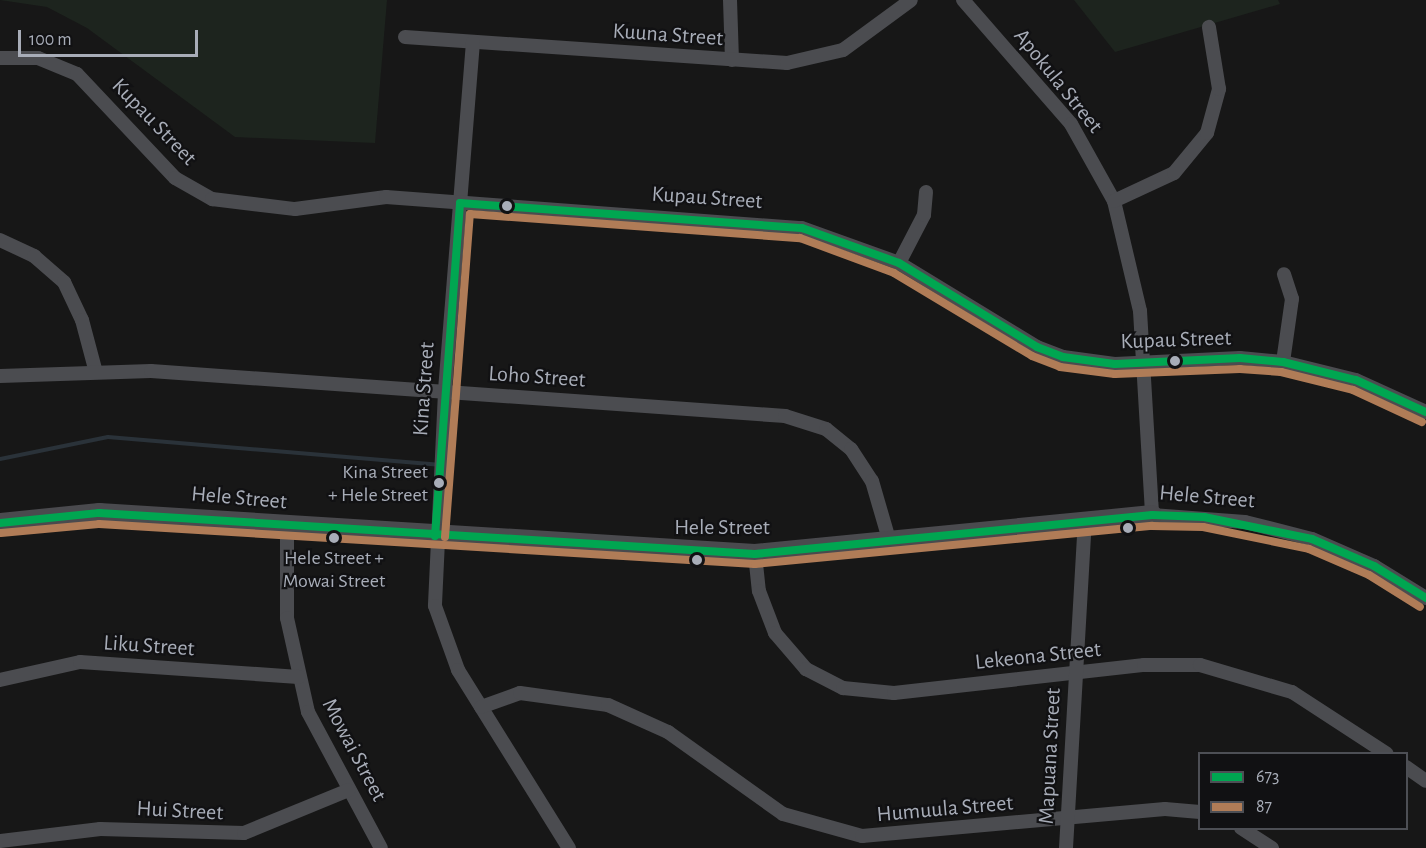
<!DOCTYPE html>
<html>
<head>
<meta charset="utf-8">
<style>
  body { margin:0 }
  #map { position:relative; width:1426px; height:848px; overflow:hidden; background:#171717; font-family:"Alegreya Sans",sans-serif }
  div>[style] { position:absolute }
  [style*='--x'] { left:calc(var(--x)*1px); top:calc(var(--y)*1px); width:calc(var(--w)*1px); rotate:calc(var(--a)*1deg) }
  .green>* { inset:0; background:#1d241e }
  .stream>* { height:4px; margin:-2px; padding:0 2px; transform-origin:2px; border-radius:2px; background:#2a3239 }
  .street>* { height:14px; margin:-7px; padding:0 7px; transform-origin:7px; border-radius:7px; background:#4b4c50 }
  .secondary>* { height:20px; margin:-10px; padding:0 10px; transform-origin:10px; border-radius:10px; background:#4a4a4e }
  .bus-1>* { height:8px; margin:-4px; padding:0 4px; transform-origin:4px; border-radius:4px; background:#00a651 }
  .bus-2>* { height:8px; margin:-4px; padding:0 4px; transform-origin:4px; border-radius:4px; background:#b07c57 }
  .dots>* { width:16px; height:16px; translate:-50% -50%; box-sizing:border-box; border:3px solid #111113; border-radius:50% }
  span { translate:-50% -50%; white-space:nowrap; text-align:center; line-height:1.15; -webkit-text-stroke:4.5px #111113; paint-order:stroke }
  .bus-label { font-size:20px; color:#a8adb8 }
  .right { translate:-100% -50%; text-align:right }
  .street-label { font-size:22px; color:#a8adb8 }
  .legend { position:absolute; left:1198px; top:752px; width:210px; height:78px; box-sizing:border-box; background:#111113; border:2px solid #4d4f55; margin:0; padding:8px 10px; list-style:none; font-size:18px; color:#a8adb8 }
  .legend li { display:flex; align-items:center; gap:12px; height:30px }
  .legend b { width:30px; border:2px solid #4d4f55 }
  .scale { position:absolute; left:18px; top:30px; width:180px; height:27px; box-sizing:border-box; border:3px solid #a8adb8; border-top:0; padding-left:8px; font-size:18px; line-height:21px; white-space:nowrap; color:#a8adb8; -webkit-text-stroke:4px #111113; paint-order:stroke }
</style>
</head>
<body>
<div id="map">
  <div class="green">
    <div style="clip-path:polygon(0 0,387px 0,375px 143px,235px 137px,87px 28px,47px 7px)"></div>
    <div style="clip-path:polygon(1074px 0,1278px 0,1280px 4px,1115px 52px)"></div>
  </div>
  <div class="stream">
    <div style="--x:0;--y:459;--w:110;--a:-11.5"></div>
    <div style="--x:108;--y:437;--w:332;--a:4.8"></div>
  </div>
  <div class="street">
    <div style="--x:730;--y:0;--w:60;--a:88.1"></div>
    <div style="--x:963;--y:0;--w:164;--a:48.9"></div>
    <div style="--x:1071;--y:124;--w:88;--a:60.8"></div>
    <div style="--x:1114;--y:201;--w:113;--a:76.7"></div>
    <div style="--x:1140;--y:311;--w:204;--a:86.6"></div>
    <div style="--x:1152;--y:515;--w:93;--a:4.3"></div>
    <div style="--x:1245;--y:522;--w:69;--a:14.2"></div>
    <div style="--x:1312;--y:539;--w:68;--a:23.5"></div>
    <div style="--x:1374;--y:566;--w:61;--a:31.6"></div>
    <div style="--x:405;--y:37;--w:383;--a:3.9"></div>
    <div style="--x:787;--y:63;--w:57;--a:-13.1"></div>
    <div style="--x:843;--y:50;--w:84;--a:-36.3"></div>
    <div style="--x:473;--y:42;--w:351;--a:94.6"></div>
    <div style="--x:445;--y:392;--w:214;--a:92.7"></div>
    <div style="--x:435;--y:606;--w:68;--a:70.2"></div>
    <div style="--x:458;--y:670;--w:210;--a:58.1"></div>
    <div style="--x:0;--y:58;--w:38;--a:0"></div>
    <div style="--x:38;--y:58;--w:42;--a:22.3"></div>
    <div style="--x:77;--y:74;--w:143;--a:46.7"></div>
    <div style="--x:175;--y:178;--w:43;--a:29.6"></div>
    <div style="--x:212;--y:199;--w:84;--a:6.9"></div>
    <div style="--x:295;--y:209;--w:92;--a:-7.5"></div>
    <div style="--x:386;--y:197;--w:417;--a:4.3"></div>
    <div style="--x:802;--y:228;--w:103;--a:19.8"></div>
    <div style="--x:899;--y:263;--w:162;--a:31.3"></div>
    <div style="--x:1037;--y:347;--w:28;--a:21"></div>
    <div style="--x:1063;--y:357;--w:52;--a:7.7"></div>
    <div style="--x:1115;--y:364;--w:125;--a:-2.7"></div>
    <div style="--x:1240;--y:358;--w:43;--a:5.3"></div>
    <div style="--x:1283;--y:362;--w:75;--a:13.9"></div>
    <div style="--x:1356;--y:380;--w:77;--a:24.6"></div>
    <div style="--x:1114;--y:201;--w:66;--a:-25"></div>
    <div style="--x:1174;--y:173;--w:52;--a:-50.5"></div>
    <div style="--x:1207;--y:133;--w:46;--a:-74.7"></div>
    <div style="--x:1219;--y:89;--w:63;--a:-99.2"></div>
    <div style="--x:0;--y:240;--w:38;--a:25"></div>
    <div style="--x:34;--y:256;--w:40;--a:41"></div>
    <div style="--x:64;--y:282;--w:42;--a:64.7"></div>
    <div style="--x:82;--y:320;--w:51;--a:75.1"></div>
    <div style="--x:899;--y:263;--w:54;--a:-62.5"></div>
    <div style="--x:924;--y:215;--w:23;--a:-85"></div>
    <div style="--x:1283;--y:362;--w:64;--a:-81.9"></div>
    <div style="--x:1292;--y:299;--w:26;--a:-108"></div>
    <div style="--x:0;--y:376;--w:151;--a:-1.9"></div>
    <div style="--x:151;--y:371;--w:636;--a:4.06"></div>
    <div style="--x:785;--y:416;--w:43;--a:17.6"></div>
    <div style="--x:826;--y:429;--w:32;--a:39"></div>
    <div style="--x:851;--y:449;--w:38;--a:57"></div>
    <div style="--x:872;--y:481;--w:65;--a:73.8"></div>
    <div style="--x:287;--y:527;--w:91;--a:90"></div>
    <div style="--x:287;--y:618;--w:96;--a:77.4"></div>
    <div style="--x:308;--y:712;--w:154;--a:61.8"></div>
    <div style="--x:755;--y:554;--w:37;--a:84"></div>
    <div style="--x:759;--y:591;--w:45;--a:69.1"></div>
    <div style="--x:775;--y:633;--w:48;--a:49.3"></div>
    <div style="--x:806;--y:669;--w:42;--a:27.2"></div>
    <div style="--x:843;--y:688;--w:51;--a:5.6"></div>
    <div style="--x:894;--y:693;--w:252;--a:-6.4"></div>
    <div style="--x:1144;--y:665;--w:56;--a:0"></div>
    <div style="--x:1200;--y:665;--w:96;--a:16.4"></div>
    <div style="--x:1292;--y:692;--w:113;--a:33.1"></div>
    <div style="--x:0;--y:680;--w:82;--a:-12.7"></div>
    <div style="--x:80;--y:662;--w:219;--a:3.9"></div>
    <div style="--x:481;--y:707;--w:41;--a:-19.7"></div>
    <div style="--x:520;--y:693;--w:89;--a:7.8"></div>
    <div style="--x:608;--y:705;--w:66;--a:24.2"></div>
    <div style="--x:668;--y:732;--w:141;--a:35.5"></div>
    <div style="--x:783;--y:814;--w:82;--a:15.6"></div>
    <div style="--x:862;--y:836;--w:304;--a:-5.1"></div>
    <div style="--x:1165;--y:809;--w:35;--a:5"></div>
    <div style="--x:1406;--y:767;--w:24;--a:35"></div>
    <div style="--x:1241;--y:828;--w:37;--a:33"></div>
    <div style="--x:0;--y:841;--w:101;--a:-6.8"></div>
    <div style="--x:100;--y:829;--w:144;--a:1.6"></div>
    <div style="--x:244;--y:833;--w:113;--a:-22.3"></div>
    <div style="--x:1066;--y:848;--w:327;--a:-86.7"></div>
  </div>
  <div class="secondary">
    <div style="--x:0;--y:523;--w:100;--a:-5.8"></div>
    <div style="--x:99;--y:513;--w:657;--a:3.58"></div>
    <div style="--x:755;--y:554;--w:399;--a:-5.6"></div>
  </div>
  <div class="bus-1">
    <div style="--x:0;--y:523;--w:100;--a:-5.8"></div>
    <div style="--x:99;--y:513;--w:657;--a:3.58"></div>
    <div style="--x:755;--y:554;--w:399;--a:-5.6"></div>
    <div style="--x:1152;--y:515;--w:52;--a:2.2"></div>
    <div style="--x:1204;--y:517;--w:110;--a:11.5"></div>
    <div style="--x:1312;--y:539;--w:68;--a:23.5"></div>
    <div style="--x:1374;--y:566;--w:61;--a:31.6"></div>
    <div style="--x:435;--y:536;--w:334;--a:-85.7"></div>
    <div style="--x:460;--y:203;--w:343;--a:4.2"></div>
    <div style="--x:802;--y:228;--w:103;--a:19.8"></div>
    <div style="--x:899;--y:263;--w:162;--a:31.3"></div>
    <div style="--x:1037;--y:347;--w:28;--a:21"></div>
    <div style="--x:1063;--y:357;--w:52;--a:7.7"></div>
    <div style="--x:1115;--y:364;--w:125;--a:-2.7"></div>
    <div style="--x:1240;--y:358;--w:43;--a:5.3"></div>
    <div style="--x:1283;--y:362;--w:75;--a:13.9"></div>
    <div style="--x:1356;--y:380;--w:77;--a:24.6"></div>
  </div>
  <div class="bus-2">
    <div style="--x:1;--y:533;--w:98;--a:-5.2"></div>
    <div style="--x:99;--y:524;--w:657;--a:3.49"></div>
    <div style="--x:755;--y:564;--w:399;--a:-5.5"></div>
    <div style="--x:1152;--y:526;--w:51;--a:1.1"></div>
    <div style="--x:1203;--y:527;--w:108;--a:11.7"></div>
    <div style="--x:1309;--y:549;--w:65;--a:23.4"></div>
    <div style="--x:1369;--y:575;--w:60;--a:32.1"></div>
    <div style="--x:445;--y:537;--w:324;--a:-85.6"></div>
    <div style="--x:470;--y:214;--w:331;--a:4.2"></div>
    <div style="--x:800;--y:238;--w:100;--a:20.4"></div>
    <div style="--x:894;--y:273;--w:161;--a:31"></div>
    <div style="--x:1032;--y:356;--w:30;--a:21"></div>
    <div style="--x:1060;--y:367;--w:55;--a:7.3"></div>
    <div style="--x:1115;--y:374;--w:125;--a:-2.3"></div>
    <div style="--x:1240;--y:369;--w:41;--a:4.2"></div>
    <div style="--x:1281;--y:372;--w:74;--a:14"></div>
    <div style="--x:1353;--y:390;--w:76;--a:24.9"></div>
  </div>
  <div class="dots">
    <div style="left:507px;top:206px;background:#a8adb8"></div>
    <div style="left:1175px;top:361px;background:#a8adb8"></div>
    <div style="left:439px;top:483px;background:#a8adb8"></div>
    <div style="left:1128px;top:528px;background:#a8adb8"></div>
    <div style="left:334px;top:538px;background:#a8adb8"></div>
    <div style="left:697px;top:560px;background:#a8adb8"></div>
  </div>
  <div class="bus-label">
    <span class="right" style="left:428px;top:484px">Kina Street<br>+ Hele Street</span>
    <span style="left:334px;top:570px">Hele Street +<br>Mowai Street</span>
  </div>
  <div class="street-label">
    <span style="left:668px;top:35px;rotate:4deg">Kuuna Street</span>
    <span style="left:1058px;top:81px;rotate:51deg">Apokula Street</span>
    <span style="left:154px;top:122px;rotate:46deg">Kupau Street</span>
    <span style="left:707px;top:198px;rotate:4deg">Kupau Street</span>
    <span style="left:1176px;top:340px;rotate:-2deg">Kupau Street</span>
    <span style="left:537px;top:377px;rotate:4deg">Loho Street</span>
    <span style="left:424px;top:389px;rotate:-86deg">Kina Street</span>
    <span style="left:1207px;top:497px;rotate:5deg">Hele Street</span>
    <span style="left:239px;top:498px;rotate:5deg">Hele Street</span>
    <span style="left:722px;top:528px">Hele Street</span>
    <span style="left:149px;top:646px;rotate:4deg">Liku Street</span>
    <span style="left:1038px;top:656px;rotate:-6deg">Lekeona Street</span>
    <span style="left:354px;top:750px;rotate:62deg">Mowai Street</span>
    <span style="left:1050px;top:756px;rotate:-87deg">Mapuana Street</span>
    <span style="left:945px;top:809px;rotate:-5deg">Humuula Street</span>
    <span style="left:180px;top:811px;rotate:3deg">Hui Street</span>
  </div>
  <ul class="legend">
  <li><b style="height:8px;background:#00a651"></b>673</li>
  <li><b style="height:8px;background:#b07c57"></b>87</li>
  </ul>
  <div class="scale">100 m</div>
</div>
</body>
</html>
